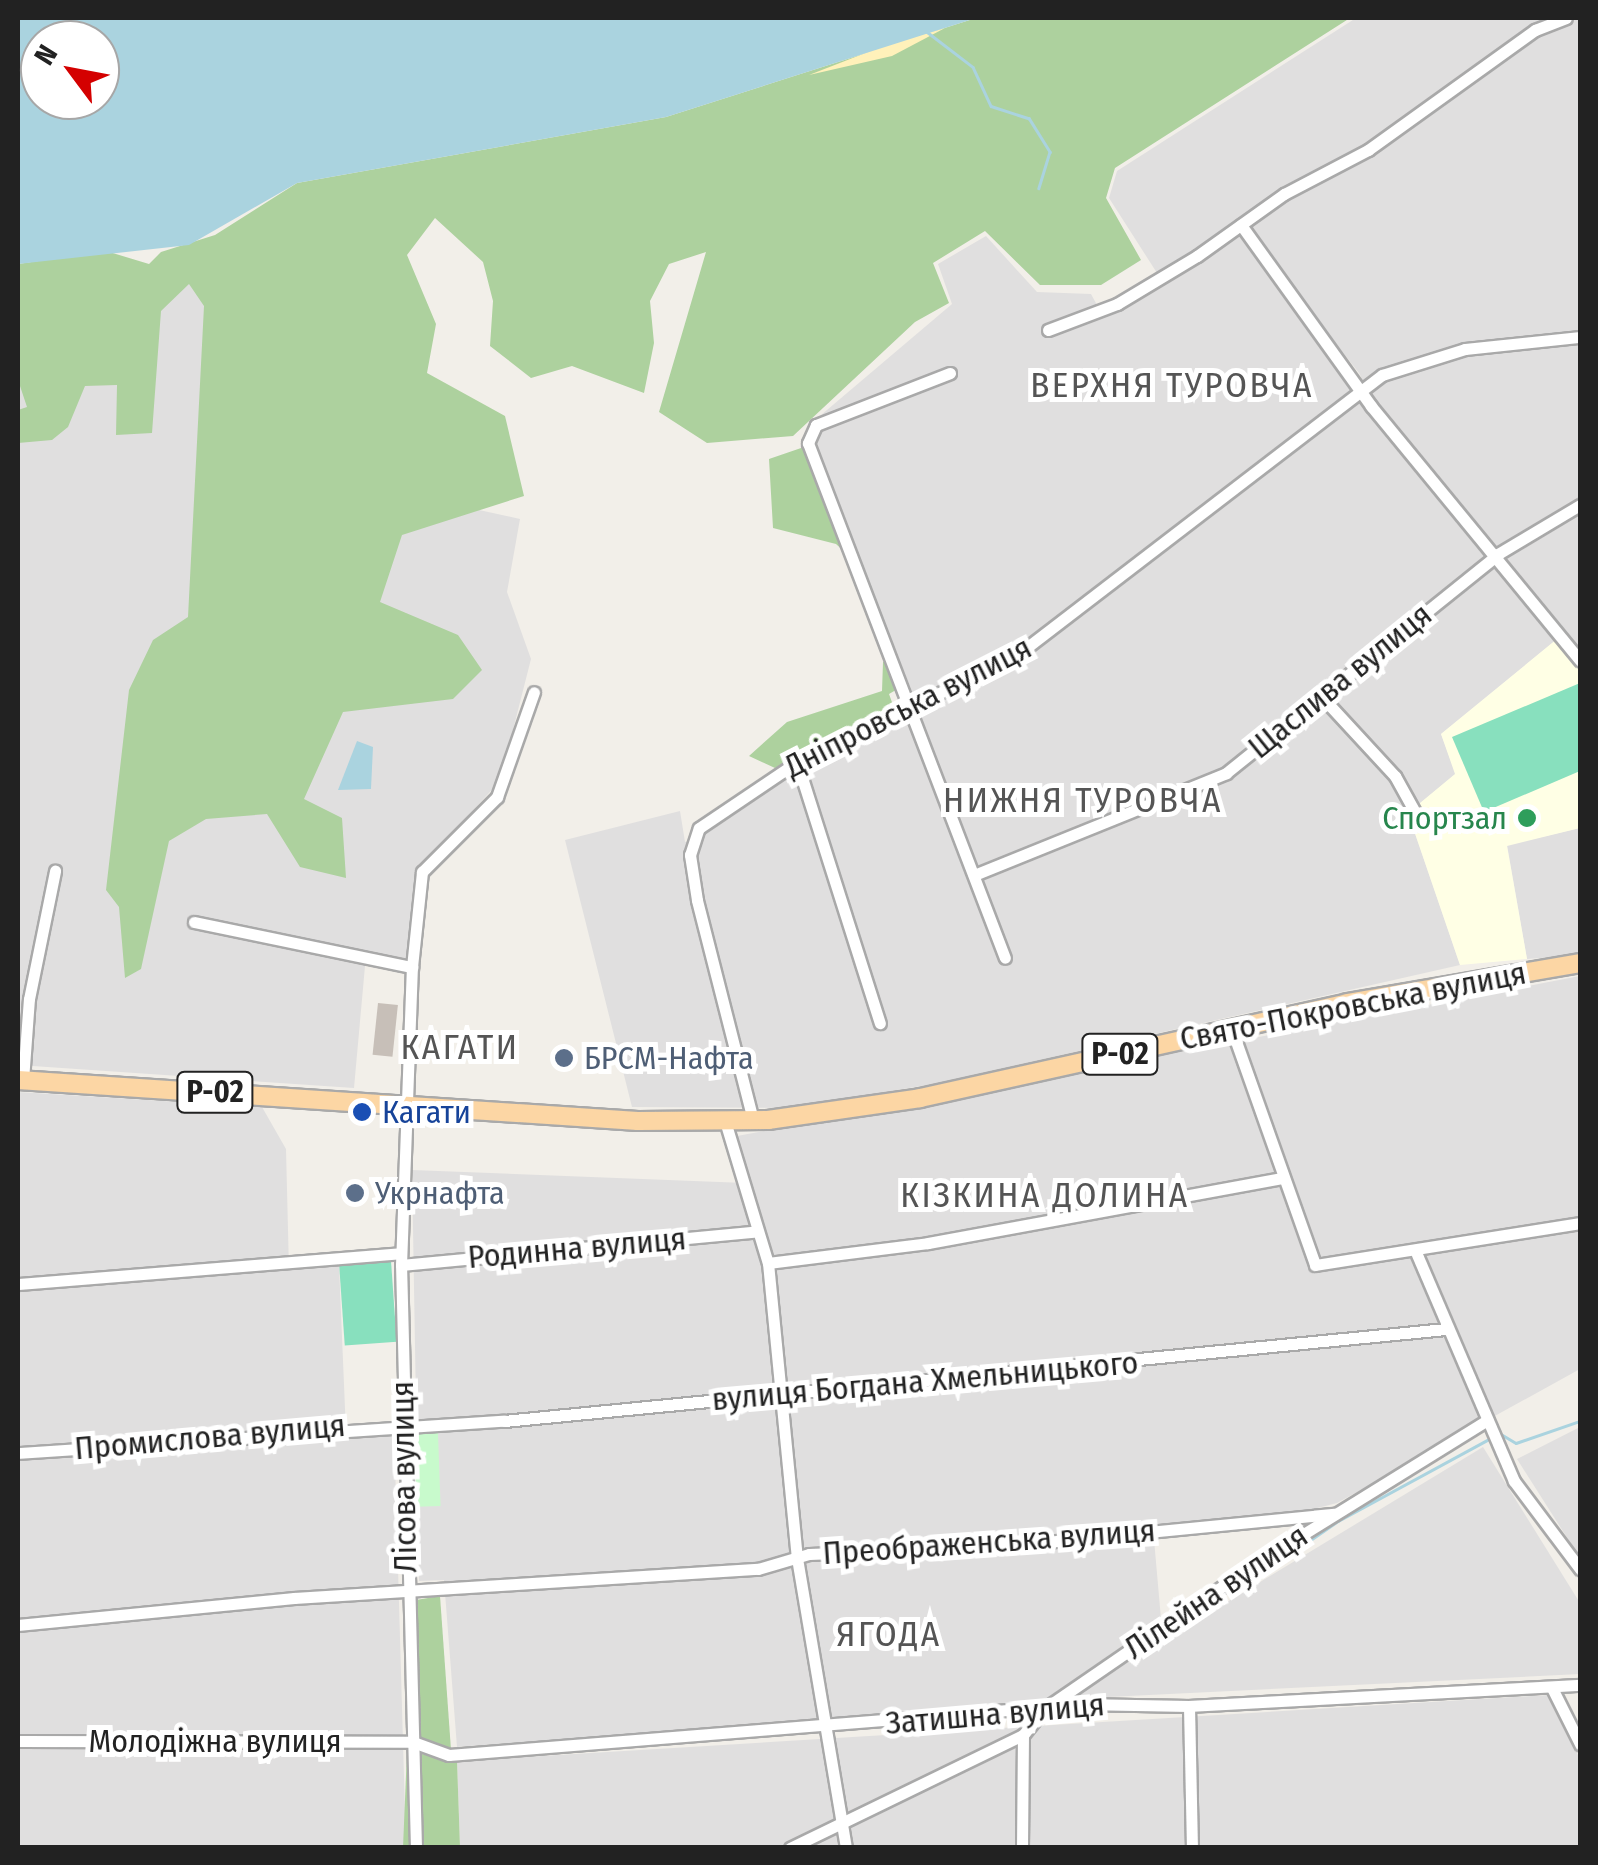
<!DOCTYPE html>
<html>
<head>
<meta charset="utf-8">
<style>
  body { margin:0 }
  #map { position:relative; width:1598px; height:1865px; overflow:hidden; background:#f2efe9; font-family:"Fira Sans Condensed",sans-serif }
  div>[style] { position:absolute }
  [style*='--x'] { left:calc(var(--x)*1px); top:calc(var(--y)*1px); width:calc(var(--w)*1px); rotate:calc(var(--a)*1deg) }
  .residential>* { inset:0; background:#e0dfdf }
  .education>* { inset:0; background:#ffffe5 }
  .forest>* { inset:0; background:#add19e }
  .sand>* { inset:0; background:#fff1ba }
  .park>* { inset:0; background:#c8facc; transform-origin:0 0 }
  .pitch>* { inset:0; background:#88e0be; transform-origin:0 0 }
  .water>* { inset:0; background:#aad3df }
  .stream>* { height:2.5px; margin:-1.25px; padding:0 1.25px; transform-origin:1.25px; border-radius:1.25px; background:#aad3df }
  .building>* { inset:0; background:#c7bfb8; transform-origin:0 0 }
  .roads { filter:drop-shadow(2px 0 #a9a9a9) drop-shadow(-2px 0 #a9a9a9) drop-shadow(0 2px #a9a9a9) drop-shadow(0 -2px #a9a9a9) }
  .minor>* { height:11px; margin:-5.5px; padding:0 5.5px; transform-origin:5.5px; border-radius:5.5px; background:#fff }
  .primary>* { height:18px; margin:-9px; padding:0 9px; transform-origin:9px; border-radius:9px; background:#fcd6a4 }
  .dots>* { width:28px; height:28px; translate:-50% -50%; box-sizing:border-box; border:5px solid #fff; border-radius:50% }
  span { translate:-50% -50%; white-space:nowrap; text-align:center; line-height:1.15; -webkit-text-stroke:10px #fff; paint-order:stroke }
  .shield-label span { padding:2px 8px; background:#fff; border:2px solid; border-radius:8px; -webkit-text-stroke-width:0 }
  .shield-label { font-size:30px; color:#222; font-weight:700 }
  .street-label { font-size:32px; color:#222 }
  .leisure-label { font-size:32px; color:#27864d }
  .right { translate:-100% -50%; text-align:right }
  .service-label { font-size:32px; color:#4e5e75 }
  .left { translate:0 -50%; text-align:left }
  .transit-label { font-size:32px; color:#164399 }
  .neighbourhood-label { font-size:35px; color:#555; letter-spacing:2.5px }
  .frame { position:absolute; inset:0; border:20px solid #222; pointer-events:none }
  .north { position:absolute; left:20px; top:20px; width:100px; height:100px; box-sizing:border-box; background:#fff; border:2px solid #a7a7a7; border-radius:50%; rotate:302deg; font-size:28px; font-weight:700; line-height:40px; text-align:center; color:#222 }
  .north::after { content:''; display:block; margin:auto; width:35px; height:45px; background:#d40000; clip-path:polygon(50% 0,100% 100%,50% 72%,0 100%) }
</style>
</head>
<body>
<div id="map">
  <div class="residential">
    <div style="clip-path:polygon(1356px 18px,1580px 18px,1580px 649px,1375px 405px,1359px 373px,1240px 221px,1157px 273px,1109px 198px,1117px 171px)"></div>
    <div style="clip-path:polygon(1241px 231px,1351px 388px,1557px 639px,1441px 734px,1456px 774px,1408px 813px,1460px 965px,933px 1084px,789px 1108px,632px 1107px,565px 840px,680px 811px,685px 842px,699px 838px,802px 764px,918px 707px,814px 444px,814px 421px,952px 304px,938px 264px,986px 236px,1037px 292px,1091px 294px,1103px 316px)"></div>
    <div style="clip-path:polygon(206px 258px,388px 490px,520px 519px,507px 592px,531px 659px,500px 781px,418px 870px,407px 959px,366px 955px,354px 1088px,18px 1065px,18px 352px)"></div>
    <div style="clip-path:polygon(1580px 828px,1580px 955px,1527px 959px,1507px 845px)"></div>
    <div style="clip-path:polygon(1580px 976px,1580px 1369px,1337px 1503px,1278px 1518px,1153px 1528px,1161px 1619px,1041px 1703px,457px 1747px,444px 1580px,419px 1581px,412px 1170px,745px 1183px,737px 1136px)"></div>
    <div style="clip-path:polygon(18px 1092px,262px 1107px,286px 1149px,289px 1270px,339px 1265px,346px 1432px,394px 1428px,406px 1847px,18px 1847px)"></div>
    <div style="clip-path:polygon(1580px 1427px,1580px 1558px,1517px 1459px)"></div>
    <div style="clip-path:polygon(1483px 1447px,1580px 1603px,1580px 1674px,1067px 1699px)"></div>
    <div style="clip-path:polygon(1548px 1695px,1580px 1759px,1580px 1847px,460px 1847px,457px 1761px)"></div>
  </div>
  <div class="education">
    <div style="clip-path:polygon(1557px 639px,1580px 672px,1580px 828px,1507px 846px,1527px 959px,1460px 965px,1408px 813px,1455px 774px,1441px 734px)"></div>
  </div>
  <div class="forest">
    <div style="clip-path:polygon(976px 18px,1350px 18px,1115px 168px,1106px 198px,1141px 260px,1101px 285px,1040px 285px,985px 231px,933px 263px,949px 303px,915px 322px,793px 436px,707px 443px,659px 412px,706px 252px,669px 264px,650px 301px,654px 343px,644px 393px,572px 366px,531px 378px,490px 346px,493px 301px,483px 262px,435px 218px,407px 255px,436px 324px,427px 373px,505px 416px,524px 496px,402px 535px,380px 602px,458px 635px,482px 670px,453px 699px,343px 712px,304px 799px,342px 818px,346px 878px,300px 867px,267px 814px,206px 819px,169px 841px,141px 969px,125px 978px,119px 907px,106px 890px,129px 690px,153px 640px,188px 617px,204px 306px,189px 284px,161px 311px,152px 433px,116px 435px,117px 385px,85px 386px,68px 427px,52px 440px,18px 443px,18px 410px,27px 407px,18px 380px,18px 264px,106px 251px,149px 264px,161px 252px,215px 235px,297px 183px,666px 117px)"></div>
    <div style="clip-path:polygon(804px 447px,849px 556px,836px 544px,773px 528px,769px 459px)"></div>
    <div style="clip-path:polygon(891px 661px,901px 687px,889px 694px,893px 705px,775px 768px,749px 756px,787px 722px,882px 691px,883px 662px)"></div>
    <div style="clip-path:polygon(440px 1596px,451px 1750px,419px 1740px,416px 1600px)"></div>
    <div style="clip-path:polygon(407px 1751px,457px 1761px,460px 1847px,403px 1848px)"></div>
  </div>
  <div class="sand">
    <div style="clip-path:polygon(945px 28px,892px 56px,809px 75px,886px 45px)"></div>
  </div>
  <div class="park">
    <div style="left:438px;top:1433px;width:73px;height:24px;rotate:88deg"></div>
  </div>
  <div class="pitch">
    <div style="clip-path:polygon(1580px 683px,1580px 771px,1484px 812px,1452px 737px)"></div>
    <div style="left:391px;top:1261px;width:81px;height:52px;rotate:86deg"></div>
  </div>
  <div class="water">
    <div style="clip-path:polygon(evenodd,18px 18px,976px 18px,666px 117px,297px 183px,189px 245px,18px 264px,18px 18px,40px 40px,100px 40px,100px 100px,40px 100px,40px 40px)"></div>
    <div style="clip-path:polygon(357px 741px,373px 747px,371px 789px,338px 790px)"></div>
  </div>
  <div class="stream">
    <div style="--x:926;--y:31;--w:59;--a:37.5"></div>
    <div style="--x:973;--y:67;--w:43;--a:65.2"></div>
    <div style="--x:991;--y:106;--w:40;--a:18"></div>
    <div style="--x:1029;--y:118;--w:40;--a:58"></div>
    <div style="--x:1050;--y:152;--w:38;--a:107"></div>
    <div style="--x:1501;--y:1434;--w:17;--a:31"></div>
    <div style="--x:1516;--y:1443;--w:68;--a:-19"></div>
    <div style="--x:1264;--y:1572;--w:90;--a:-34.6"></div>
    <div style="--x:1338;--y:1521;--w:170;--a:-28.5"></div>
  </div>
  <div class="building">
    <div style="left:378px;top:1003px;width:20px;height:52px;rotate:6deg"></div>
  </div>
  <div class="roads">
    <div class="minor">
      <div style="--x:1241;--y:225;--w:223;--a:54.3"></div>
      <div style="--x:1371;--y:406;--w:329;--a:50.6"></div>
      <div style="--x:1048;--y:330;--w:74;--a:-20.6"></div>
      <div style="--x:1117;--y:304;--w:93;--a:-31"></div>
      <div style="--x:1197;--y:256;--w:107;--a:-35.5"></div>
      <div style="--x:1284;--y:194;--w:95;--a:-27.6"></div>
      <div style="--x:1368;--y:150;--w:206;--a:-35.7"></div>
      <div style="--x:1535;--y:30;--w:33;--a:-21"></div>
      <div style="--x:950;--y:373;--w:144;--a:158.8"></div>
      <div style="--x:816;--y:425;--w:20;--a:114"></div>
      <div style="--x:808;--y:443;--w:551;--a:69.07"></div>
      <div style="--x:1322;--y:697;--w:108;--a:47.3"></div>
      <div style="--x:1395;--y:776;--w:56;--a:61.1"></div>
      <div style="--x:797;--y:762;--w:274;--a:72.4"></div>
      <div style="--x:974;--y:875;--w:272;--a:-22"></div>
      <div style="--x:1226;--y:773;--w:349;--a:-38.8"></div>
      <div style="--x:1498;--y:554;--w:96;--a:-30.9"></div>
      <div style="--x:194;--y:922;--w:223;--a:11.7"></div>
      <div style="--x:1232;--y:1030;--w:249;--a:70.5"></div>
      <div style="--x:1315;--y:1265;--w:268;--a:-9"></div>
      <div style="--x:23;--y:1080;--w:81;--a:-85.8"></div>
      <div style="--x:29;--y:999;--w:131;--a:-78.5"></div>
      <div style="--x:753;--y:1120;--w:227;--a:-104.3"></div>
      <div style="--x:697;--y:900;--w:46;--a:-98.8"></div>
      <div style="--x:690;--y:855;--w:28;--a:-72"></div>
      <div style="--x:699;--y:828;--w:118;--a:-34"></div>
      <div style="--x:797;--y:762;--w:245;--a:-25.9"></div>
      <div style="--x:1017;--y:655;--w:460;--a:-37.5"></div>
      <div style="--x:1382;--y:375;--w:87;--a:-17.4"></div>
      <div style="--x:1465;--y:349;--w:116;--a:-6"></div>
      <div style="--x:725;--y:1121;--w:148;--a:73.2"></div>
      <div style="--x:768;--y:1263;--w:296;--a:84.4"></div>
      <div style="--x:797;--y:1558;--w:294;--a:80.4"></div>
      <div style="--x:1415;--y:1250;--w:251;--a:66.8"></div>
      <div style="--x:1514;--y:1481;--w:110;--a:53.1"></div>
      <div style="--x:768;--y:1263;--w:161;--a:-7.1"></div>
      <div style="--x:928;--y:1243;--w:360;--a:-10.4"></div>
      <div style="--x:401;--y:1265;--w:354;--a:-5.4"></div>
      <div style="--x:18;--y:1284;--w:384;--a:-4.6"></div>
      <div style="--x:18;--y:1453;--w:487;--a:-3.8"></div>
      <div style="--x:504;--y:1421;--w:946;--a:-5.58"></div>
      <div style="--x:18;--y:1625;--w:277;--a:-5.6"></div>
      <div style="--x:294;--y:1598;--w:465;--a:-3.6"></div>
      <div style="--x:758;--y:1569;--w:53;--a:-16.4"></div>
      <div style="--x:809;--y:1554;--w:186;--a:-2.2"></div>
      <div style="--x:995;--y:1547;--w:341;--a:-5.6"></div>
      <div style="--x:1552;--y:1688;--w:63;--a:63.4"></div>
      <div style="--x:1189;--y:1706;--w:142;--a:88.8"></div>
      <div style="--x:18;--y:1741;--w:395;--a:0.1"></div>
      <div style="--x:413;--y:1742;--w:38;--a:20"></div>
      <div style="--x:449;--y:1755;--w:634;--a:-4.61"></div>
      <div style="--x:1081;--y:1704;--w:108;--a:1.1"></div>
      <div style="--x:1189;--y:1706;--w:392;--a:-3.1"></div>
      <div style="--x:416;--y:1848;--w:583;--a:-91.47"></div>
      <div style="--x:401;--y:1265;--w:298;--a:-87.9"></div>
      <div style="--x:412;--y:967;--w:96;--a:-84"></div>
      <div style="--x:422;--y:872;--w:106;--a:-45"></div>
      <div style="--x:497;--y:797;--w:111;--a:-70.6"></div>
      <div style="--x:790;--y:1848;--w:259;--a:-25.9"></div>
      <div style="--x:1023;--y:1735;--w:33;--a:-51"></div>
      <div style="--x:1044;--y:1709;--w:252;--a:-34.5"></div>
      <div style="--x:1252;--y:1566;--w:275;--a:-31.8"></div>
      <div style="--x:1022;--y:1848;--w:113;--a:-89.5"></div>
    </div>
    <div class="primary">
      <div style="--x:18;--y:1080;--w:621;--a:3.78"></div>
      <div style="--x:638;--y:1121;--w:130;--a:-0.4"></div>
      <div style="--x:768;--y:1120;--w:154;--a:-8.2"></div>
      <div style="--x:920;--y:1098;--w:437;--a:-12.5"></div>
      <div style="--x:1347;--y:1003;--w:236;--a:-9.7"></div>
    </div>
  </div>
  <div class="dots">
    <div style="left:1527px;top:818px;background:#2e9e5b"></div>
    <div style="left:564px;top:1058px;background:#5c6f8a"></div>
    <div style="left:362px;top:1112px;background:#1a4fb4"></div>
    <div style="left:355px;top:1193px;background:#5c6f8a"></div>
  </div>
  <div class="shield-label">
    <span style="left:1120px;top:1054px">Р-02</span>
    <span style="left:215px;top:1092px">Р-02</span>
  </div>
  <div class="street-label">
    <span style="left:1340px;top:681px;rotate:-39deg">Щаслива вулиця</span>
    <span style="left:908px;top:707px;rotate:-27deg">Дніпровська вулиця</span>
    <span style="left:1353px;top:1006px;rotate:-11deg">Свято-Покровська вулиця</span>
    <span style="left:577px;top:1248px;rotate:-5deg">Родинна вулиця</span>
    <span style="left:925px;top:1381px;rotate:-5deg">вулиця Богдана Хмельницького</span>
    <span style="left:210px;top:1437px;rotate:-5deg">Промислова вулиця</span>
    <span style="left:404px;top:1477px;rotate:-91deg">Лісова вулиця</span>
    <span style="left:989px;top:1542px;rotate:-4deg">Преображенська вулиця</span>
    <span style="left:1216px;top:1592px;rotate:-34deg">Лілейна вулиця</span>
    <span style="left:995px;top:1714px;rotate:-5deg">Затишна вулиця</span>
    <span style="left:215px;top:1741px">Молодіжна вулиця</span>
  </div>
  <div class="leisure-label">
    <span class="right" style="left:1507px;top:818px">Спортзал</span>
  </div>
  <div class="service-label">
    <span class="left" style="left:584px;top:1058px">БРСМ-Нафта</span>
    <span class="left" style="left:375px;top:1193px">Укрнафта</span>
  </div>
  <div class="transit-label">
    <span class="left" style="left:382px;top:1112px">Кагати</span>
  </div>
  <div class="neighbourhood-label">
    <span style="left:1172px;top:385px">ВЕРХНЯ ТУРОВЧА</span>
    <span style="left:1083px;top:800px">НИЖНЯ ТУРОВЧА</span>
    <span style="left:460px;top:1047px">КАГАТИ</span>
    <span style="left:1045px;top:1195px">КІЗКИНА ДОЛИНА</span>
    <span style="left:889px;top:1634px">ЯГОДА</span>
  </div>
  <div class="frame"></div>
  <div class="north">N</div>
</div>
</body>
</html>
